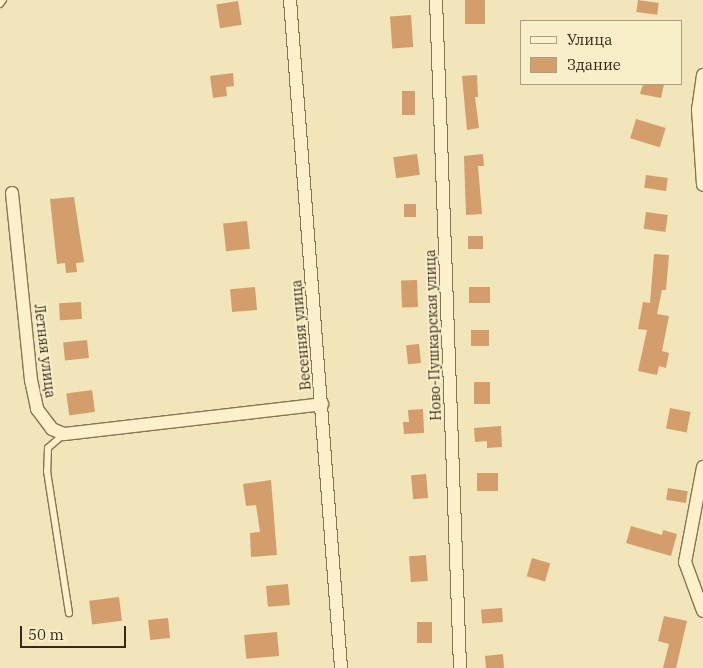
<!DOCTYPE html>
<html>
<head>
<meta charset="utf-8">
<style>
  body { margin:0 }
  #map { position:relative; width:703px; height:668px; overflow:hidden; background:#f1e5b9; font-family:"IBM Plex Serif",serif }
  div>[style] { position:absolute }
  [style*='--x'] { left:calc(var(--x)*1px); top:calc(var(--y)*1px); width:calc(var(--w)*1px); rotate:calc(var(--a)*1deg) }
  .building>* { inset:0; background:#d39e6b; transform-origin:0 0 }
  .roads { filter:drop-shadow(1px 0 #897352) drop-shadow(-1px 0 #897352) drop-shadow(0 1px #897352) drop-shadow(0 -1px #897352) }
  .lane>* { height:6px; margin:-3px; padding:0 3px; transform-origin:3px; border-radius:3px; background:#fcf1cc }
  .street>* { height:12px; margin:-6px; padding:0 6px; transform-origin:6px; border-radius:6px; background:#fcf1cc }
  span { translate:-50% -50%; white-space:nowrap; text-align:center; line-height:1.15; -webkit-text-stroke:4px #f8eec9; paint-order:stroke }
  .street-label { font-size:14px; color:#362919 }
  .legend { position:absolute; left:520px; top:20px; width:162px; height:65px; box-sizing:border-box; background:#f8eec9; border:1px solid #aa9f83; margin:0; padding:6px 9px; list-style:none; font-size:15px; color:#362919 }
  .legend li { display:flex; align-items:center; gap:10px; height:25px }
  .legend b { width:25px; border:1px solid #aa9f83 }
  .scale { position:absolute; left:20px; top:626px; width:106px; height:22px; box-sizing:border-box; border:2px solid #362919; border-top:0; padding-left:6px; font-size:15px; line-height:18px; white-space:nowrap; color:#362919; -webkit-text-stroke:4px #f8eec9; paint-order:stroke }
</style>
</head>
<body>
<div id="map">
  <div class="building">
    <div style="left:465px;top:0;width:20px;height:24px"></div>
    <div style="left:638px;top:0;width:21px;height:12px;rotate:8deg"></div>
    <div style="left:238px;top:1px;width:24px;height:22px;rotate:81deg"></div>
    <div style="left:411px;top:15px;width:32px;height:21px;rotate:86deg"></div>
    <div style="clip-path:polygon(233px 73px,234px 86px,226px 87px,227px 96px,213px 98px,210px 76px)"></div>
    <div style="clip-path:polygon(477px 75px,478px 97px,475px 97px,479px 128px,467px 130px,462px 76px)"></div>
    <div style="clip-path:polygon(643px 84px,664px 84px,661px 98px,640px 94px)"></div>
    <div style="left:402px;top:91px;width:13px;height:24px"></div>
    <div style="left:636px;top:119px;width:31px;height:20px;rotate:17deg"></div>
    <div style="left:417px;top:154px;width:21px;height:24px;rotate:82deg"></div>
    <div style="clip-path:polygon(483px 154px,484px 166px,478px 166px,482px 214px,466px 215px,464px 156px)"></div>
    <div style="left:646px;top:175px;width:22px;height:13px;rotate:8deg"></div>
    <div style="clip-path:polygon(74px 197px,84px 262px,76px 263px,77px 272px,66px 273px,65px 263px,57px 264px,50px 199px)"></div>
    <div style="left:404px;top:204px;width:12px;height:13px"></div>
    <div style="left:646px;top:212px;width:22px;height:17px;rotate:8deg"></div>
    <div style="left:247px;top:221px;width:28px;height:24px;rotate:84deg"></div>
    <div style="left:468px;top:236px;width:15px;height:13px"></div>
    <div style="clip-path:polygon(654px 254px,669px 255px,666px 290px,662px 290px,657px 314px,669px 316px,662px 351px,669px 353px,666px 368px,659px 366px,657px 375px,638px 371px,647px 330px,638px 329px,643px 302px,650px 303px)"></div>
    <div style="left:417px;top:280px;width:27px;height:16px;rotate:88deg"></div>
    <div style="left:255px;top:287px;width:23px;height:25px;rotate:85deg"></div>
    <div style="left:469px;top:287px;width:21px;height:16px"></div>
    <div style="left:81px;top:302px;width:17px;height:22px;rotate:87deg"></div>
    <div style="left:489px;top:330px;width:16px;height:18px;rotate:90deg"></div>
    <div style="left:87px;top:340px;width:18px;height:24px;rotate:84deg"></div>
    <div style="left:419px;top:344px;width:19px;height:13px;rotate:84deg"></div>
    <div style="left:474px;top:382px;width:16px;height:22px"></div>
    <div style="left:92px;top:390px;width:22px;height:26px;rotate:82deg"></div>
    <div style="left:670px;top:408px;width:21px;height:21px;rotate:11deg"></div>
    <div style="clip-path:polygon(423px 409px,424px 433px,404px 434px,403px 422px,409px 422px,408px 410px)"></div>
    <div style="clip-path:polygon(501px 426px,502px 447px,487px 448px,487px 441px,475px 442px,474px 428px)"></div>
    <div style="left:498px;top:473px;width:18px;height:21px;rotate:90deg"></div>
    <div style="left:426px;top:474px;width:24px;height:15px;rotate:85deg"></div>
    <div style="clip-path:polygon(271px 480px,277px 555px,251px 557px,250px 533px,260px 532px,256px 505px,246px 506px,243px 484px)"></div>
    <div style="left:668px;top:488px;width:20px;height:12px;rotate:9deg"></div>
    <div style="clip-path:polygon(631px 526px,662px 535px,663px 530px,677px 534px,671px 556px,626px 543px)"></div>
    <div style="left:426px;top:555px;width:26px;height:17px;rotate:86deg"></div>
    <div style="left:532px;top:558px;width:19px;height:19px;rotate:16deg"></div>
    <div style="left:288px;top:584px;width:21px;height:22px;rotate:85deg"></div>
    <div style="left:119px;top:597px;width:24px;height:30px;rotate:83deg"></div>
    <div style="left:502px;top:608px;width:14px;height:21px;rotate:86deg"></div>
    <div style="clip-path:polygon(664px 616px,687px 621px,676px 668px,663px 668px,669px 644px,658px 641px)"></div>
    <div style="left:168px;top:618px;width:20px;height:20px;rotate:84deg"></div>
    <div style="left:417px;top:622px;width:15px;height:21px"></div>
    <div style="left:277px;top:632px;width:24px;height:33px;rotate:85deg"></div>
    <div style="clip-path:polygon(503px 654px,504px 668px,486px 668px,485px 656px)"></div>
  </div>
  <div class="roads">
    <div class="lane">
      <div style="--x:0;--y:4;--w:5;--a:-53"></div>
      <div style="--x:64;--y:434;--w:21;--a:139"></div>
      <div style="--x:48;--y:448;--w:23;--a:92"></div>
      <div style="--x:47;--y:471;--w:144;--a:81.2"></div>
    </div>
    <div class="street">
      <div style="--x:290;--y:0;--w:670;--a:85.63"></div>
      <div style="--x:436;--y:0;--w:668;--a:87.94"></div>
      <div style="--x:703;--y:75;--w:34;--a:98"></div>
      <div style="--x:698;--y:109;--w:76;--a:86.2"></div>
      <div style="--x:12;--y:193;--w:188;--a:84.2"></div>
      <div style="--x:31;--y:380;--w:30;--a:78"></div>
      <div style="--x:37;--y:409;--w:25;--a:53"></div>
      <div style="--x:52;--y:429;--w:13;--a:23"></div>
      <div style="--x:64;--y:434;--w:260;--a:-6.6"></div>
      <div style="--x:703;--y:467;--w:97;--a:100.7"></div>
      <div style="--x:685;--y:562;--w:52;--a:69.8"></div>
    </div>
  </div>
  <div class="street-label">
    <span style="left:301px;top:335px;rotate:-95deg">Весенняя улица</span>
    <span style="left:433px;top:335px;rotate:-92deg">Ново-Пушкарская улица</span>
    <span style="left:45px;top:351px;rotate:83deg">Летняя улица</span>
  </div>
  <ul class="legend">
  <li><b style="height:6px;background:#fcf1cc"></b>Улица</li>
  <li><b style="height:14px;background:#d39e6b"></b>Здание</li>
  </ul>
  <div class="scale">50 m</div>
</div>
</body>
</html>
